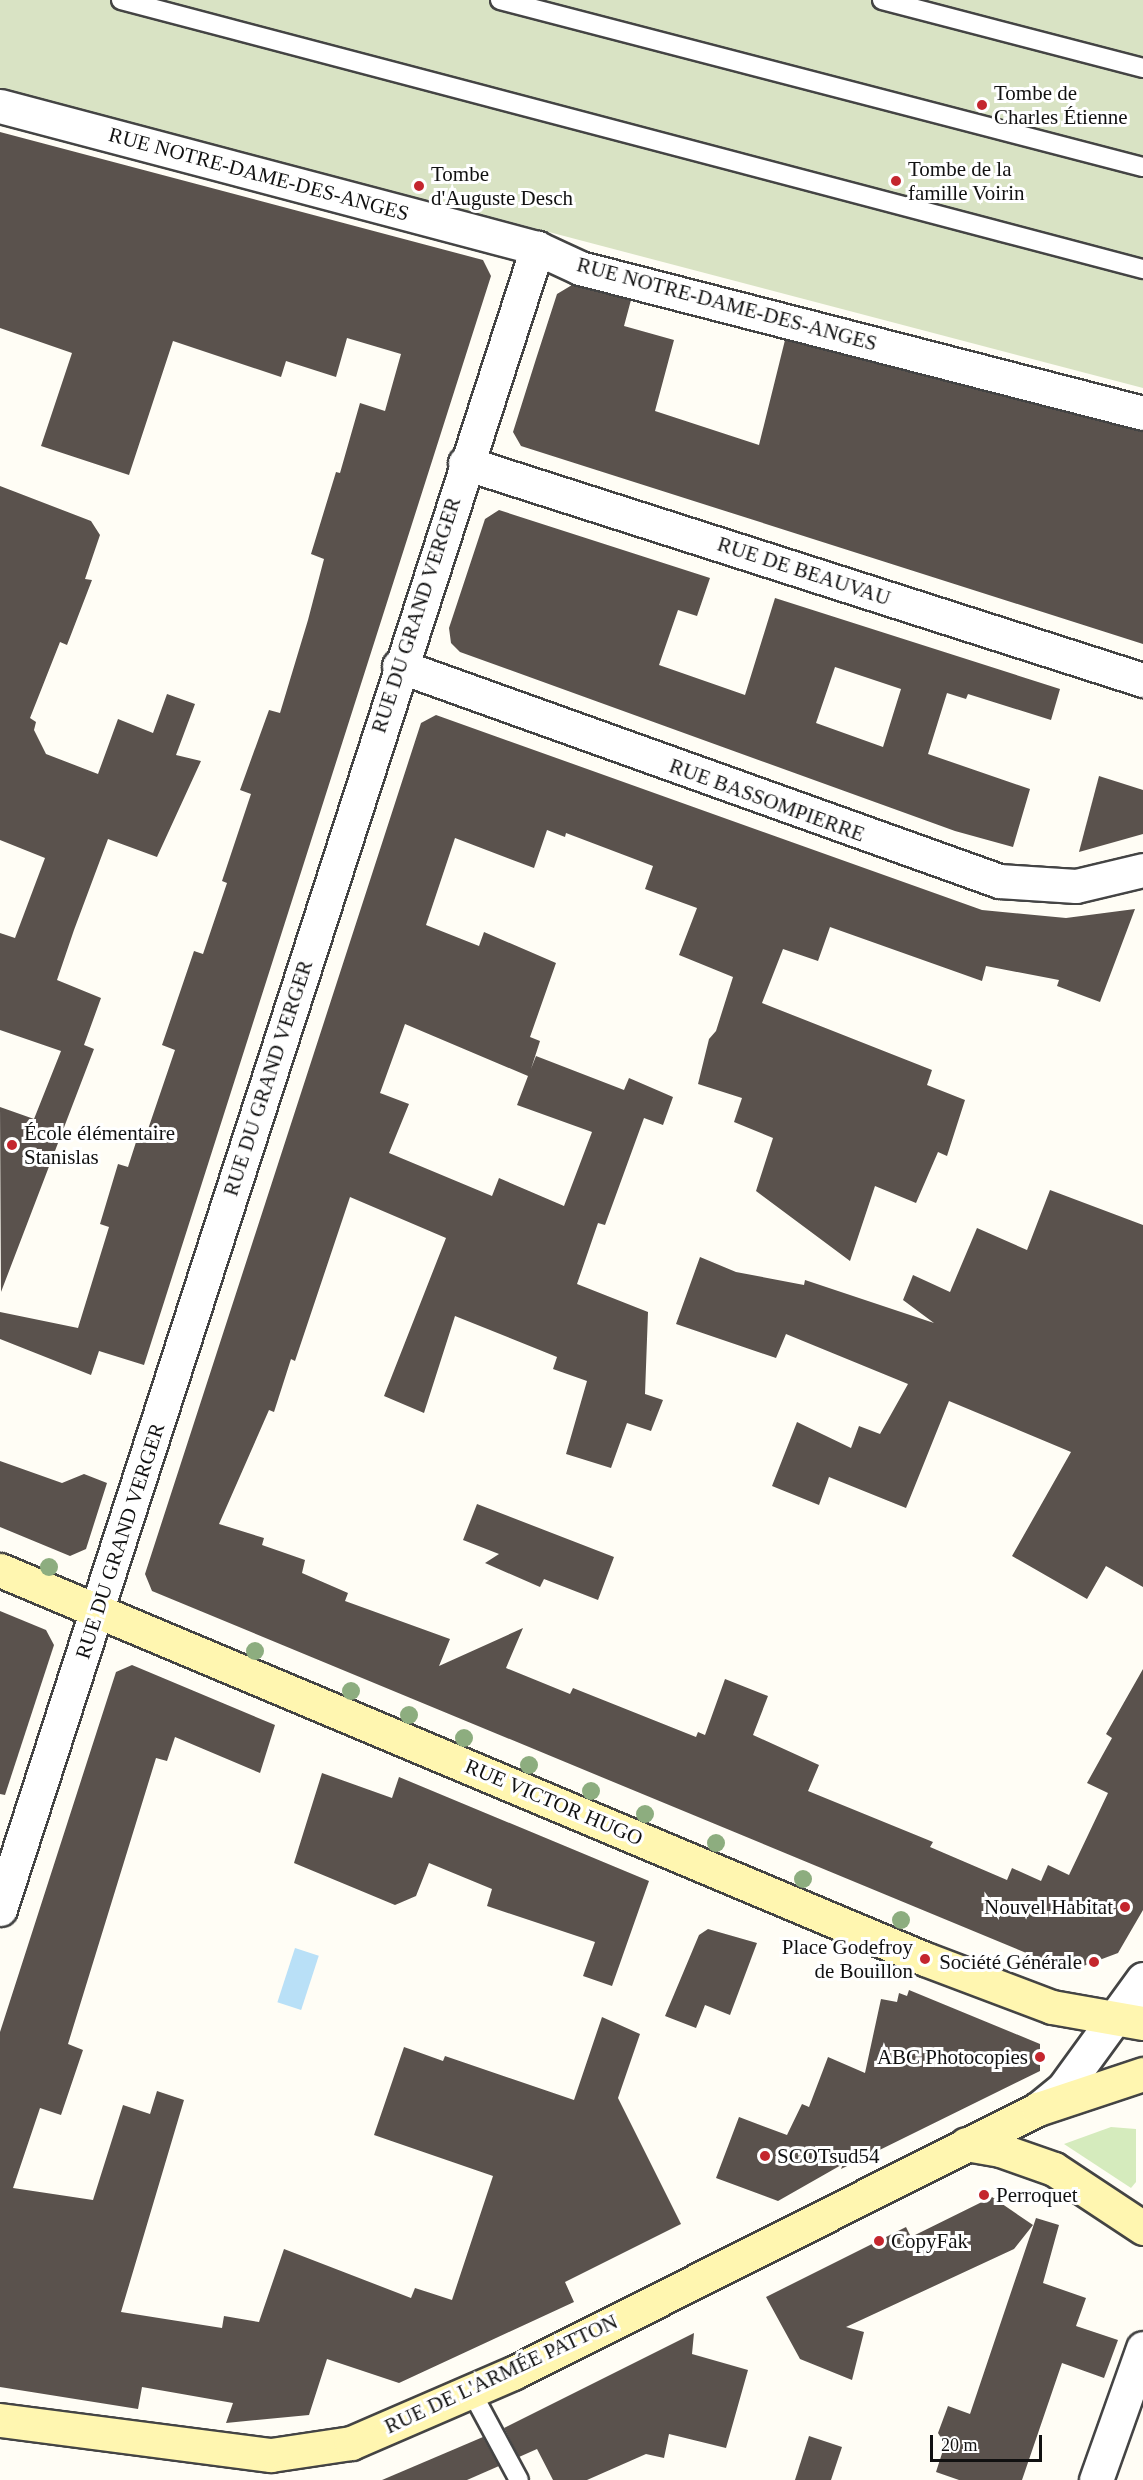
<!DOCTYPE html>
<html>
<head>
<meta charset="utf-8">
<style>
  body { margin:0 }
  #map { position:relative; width:1143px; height:2480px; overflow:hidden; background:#fffdf5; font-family:"Times New Roman",serif }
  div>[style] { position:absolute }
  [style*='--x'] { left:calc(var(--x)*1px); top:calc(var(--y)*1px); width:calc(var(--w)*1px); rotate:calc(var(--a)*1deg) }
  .green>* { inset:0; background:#d5ebbd }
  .cemetery>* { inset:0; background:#d9e3c4 }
  .water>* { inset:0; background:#b9e0f7; transform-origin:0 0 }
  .building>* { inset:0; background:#5a524d }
  .roads { filter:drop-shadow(2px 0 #444) drop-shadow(-2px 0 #444) drop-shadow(0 2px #444) drop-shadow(0 -2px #444) }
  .lane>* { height:18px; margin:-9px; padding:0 9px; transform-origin:9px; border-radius:9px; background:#fff }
  .street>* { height:33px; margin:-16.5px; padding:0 16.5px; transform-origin:16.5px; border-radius:16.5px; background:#fff }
  .secondary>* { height:33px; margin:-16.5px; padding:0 16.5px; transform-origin:16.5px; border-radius:16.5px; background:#fff6b0 }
  .trees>* { width:18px; height:18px; margin:-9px; border-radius:50%; background:#8dad7f }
  .dots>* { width:16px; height:16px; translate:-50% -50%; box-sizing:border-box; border:3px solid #fff; border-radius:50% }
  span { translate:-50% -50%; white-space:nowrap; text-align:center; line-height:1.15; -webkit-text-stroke:6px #fff; paint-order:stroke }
  .poi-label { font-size:21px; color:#111 }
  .left { translate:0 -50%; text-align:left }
  .right { translate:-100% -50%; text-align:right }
  .street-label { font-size:21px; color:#111 }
  .scale { position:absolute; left:930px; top:2435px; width:112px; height:27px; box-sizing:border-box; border:3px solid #111; border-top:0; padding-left:8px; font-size:18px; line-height:21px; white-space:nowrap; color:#111; -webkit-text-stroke:4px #fff; paint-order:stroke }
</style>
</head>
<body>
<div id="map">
  <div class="green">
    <div style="clip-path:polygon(1111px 2127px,1136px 2129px,1136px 2182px,1131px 2188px,1064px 2144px)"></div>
  </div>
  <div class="cemetery">
    <div style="clip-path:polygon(0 0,1143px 0,1143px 388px,0 88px)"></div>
  </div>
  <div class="water">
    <div style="left:295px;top:1948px;width:25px;height:57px;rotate:18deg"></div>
  </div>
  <div class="building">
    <div style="clip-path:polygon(0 132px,483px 260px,491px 276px,144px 1365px,99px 1351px,91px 1375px,0 1339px,0 1312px,78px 1328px,109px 1227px,100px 1224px,118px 1164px,128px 1167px,137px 1139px,144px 1141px,175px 1050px,162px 1045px,194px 951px,203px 954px,227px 883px,222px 881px,251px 794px,240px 790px,269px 710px,280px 713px,308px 620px,324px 559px,311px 554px,336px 472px,340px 473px,360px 403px,385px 411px,401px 354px,347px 338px,336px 377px,286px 361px,281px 377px,173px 341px,129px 475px,41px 446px,72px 353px,0 328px)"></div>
    <div style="clip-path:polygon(572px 285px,631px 300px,624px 326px,674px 340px,655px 411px,759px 445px,785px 340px,1143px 432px,1143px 644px,521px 446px,513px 432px,536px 359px,557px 294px)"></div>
    <div style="clip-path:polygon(0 486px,91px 521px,100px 535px,85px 579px,92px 580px,67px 645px,60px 642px,30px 718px,36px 722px,34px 730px,46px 754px,98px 774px,118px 719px,153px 733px,167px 694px,195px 704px,176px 755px,201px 761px,157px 857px,108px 839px,74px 930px,57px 980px,101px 998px,84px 1045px,94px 1049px,1px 1292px,0 1107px,34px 1119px,61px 1051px,0 1030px,0 933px,15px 938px,45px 858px,0 840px)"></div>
    <div style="clip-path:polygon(evenodd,499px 510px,710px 578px,697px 616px,678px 610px,659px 665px,745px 695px,775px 598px,1060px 689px,1051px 720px,968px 694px,966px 699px,947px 693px,928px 754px,1030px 789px,1013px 847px,955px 831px,460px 652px,451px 643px,449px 628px,485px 519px,499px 510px,835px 667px,901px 689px,883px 747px,816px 723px,835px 667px)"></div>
    <div style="clip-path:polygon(evenodd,436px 715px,982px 910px,1066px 918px,1135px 909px,1100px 1002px,1057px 986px,1059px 980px,986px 966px,982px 981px,830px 927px,818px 961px,783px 949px,762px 1003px,932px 1070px,927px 1085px,965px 1100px,947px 1156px,938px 1152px,916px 1203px,875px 1186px,850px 1261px,756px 1191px,773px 1138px,734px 1122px,742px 1098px,698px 1084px,709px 1039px,716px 1031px,733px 977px,679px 955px,697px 908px,645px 889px,653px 866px,566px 833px,565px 837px,547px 830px,534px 868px,455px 838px,426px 925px,479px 946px,484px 932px,556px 963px,530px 1037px,540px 1041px,531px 1069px,536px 1056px,624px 1090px,629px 1078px,673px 1097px,663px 1125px,644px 1118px,605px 1225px,598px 1223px,577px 1284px,648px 1312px,645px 1394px,663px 1400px,651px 1431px,627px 1423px,611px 1468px,566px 1454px,587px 1381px,553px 1369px,557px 1357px,455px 1316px,424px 1413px,384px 1396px,446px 1238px,350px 1197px,295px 1361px,291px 1359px,274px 1412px,269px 1410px,219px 1524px,264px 1538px,262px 1545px,305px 1560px,302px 1573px,348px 1593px,345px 1601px,450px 1639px,439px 1666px,523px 1628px,506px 1668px,570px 1694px,573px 1688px,696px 1737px,698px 1732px,705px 1735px,725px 1679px,768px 1696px,753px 1735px,819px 1765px,808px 1791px,933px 1842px,930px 1847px,1007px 1880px,1012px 1868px,1041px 1881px,1048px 1865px,1069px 1875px,1108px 1793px,1087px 1783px,1112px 1738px,1106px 1734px,1143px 1669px,1143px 1910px,1118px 1953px,1070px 1971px,152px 1591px,145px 1574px,421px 723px,436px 715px,405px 1024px,528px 1076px,517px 1105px,592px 1132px,564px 1206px,499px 1178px,492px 1196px,389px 1153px,409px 1104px,380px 1093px,405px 1024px)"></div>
    <div style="clip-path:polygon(1099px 776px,1143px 790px,1143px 834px,1079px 852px)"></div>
    <div style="clip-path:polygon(1050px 1190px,1143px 1225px,1143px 1587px,1106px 1566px,1087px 1599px,1012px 1556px,1071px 1452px,949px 1401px,906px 1508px,829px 1477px,819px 1505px,772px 1486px,797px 1422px,851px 1448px,859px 1426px,880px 1434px,908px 1384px,786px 1334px,776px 1358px,676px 1324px,700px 1257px,736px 1272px,804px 1285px,805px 1280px,934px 1323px,903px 1300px,913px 1275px,950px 1292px,977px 1228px,1027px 1250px)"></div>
    <div style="clip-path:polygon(0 1461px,62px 1483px,84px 1474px,107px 1483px,86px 1549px,70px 1556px,0 1527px)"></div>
    <div style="clip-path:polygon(477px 1504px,614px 1557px,598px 1600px,544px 1579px,540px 1587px,485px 1563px,499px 1554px,463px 1540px)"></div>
    <div style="clip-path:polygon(0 1611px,46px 1630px,54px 1645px,5px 1795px,0 1794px)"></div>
    <div style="clip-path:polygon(132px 1665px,275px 1725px,260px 1773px,175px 1737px,167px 1761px,156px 1758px,68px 2044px,83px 2050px,61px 2115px,40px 2108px,13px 2188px,93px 2200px,123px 2105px,150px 2114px,157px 2091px,184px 2100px,121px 2312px,222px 2328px,224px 2316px,259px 2322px,284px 2249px,411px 2298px,415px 2288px,452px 2300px,493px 2176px,374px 2135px,404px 2047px,443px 2061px,445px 2056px,574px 2100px,602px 2017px,640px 2034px,618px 2098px,681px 2224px,565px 2282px,574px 2302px,399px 2383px,327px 2359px,309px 2415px,226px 2423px,233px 2403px,142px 2387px,138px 2409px,0 2387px,0 2032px,116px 1672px)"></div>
    <div style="clip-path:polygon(322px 1773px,392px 1798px,399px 1777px,649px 1881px,612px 1986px,583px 1976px,595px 1942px,487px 1906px,492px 1889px,429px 1863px,416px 1896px,395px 1905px,294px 1863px)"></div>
    <div style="clip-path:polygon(708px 1929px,757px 1943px,730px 2015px,705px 2005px,696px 2028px,665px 2016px,699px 1935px)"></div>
    <div style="clip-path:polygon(909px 1990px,1040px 2044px,1040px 2071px,841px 2169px,843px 2164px,778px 2201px,716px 2178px,739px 2117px,787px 2135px,802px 2104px,809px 2107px,828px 2057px,865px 2073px,881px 1999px,897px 2002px,899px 1993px,907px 1996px)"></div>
    <div style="clip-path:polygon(992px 2197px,1033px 2225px,1014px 2249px,846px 2327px,864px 2332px,852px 2380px,800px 2359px,766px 2297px,906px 2227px,911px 2237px)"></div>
    <div style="clip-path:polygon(1036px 2218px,1059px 2225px,1043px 2283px,1086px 2298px,1076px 2326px,1118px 2340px,1104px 2378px,1062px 2363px,1022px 2480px,959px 2480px,936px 2472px,945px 2444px,938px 2433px,948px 2406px,970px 2414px)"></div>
    <div style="clip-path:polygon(694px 2333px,692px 2354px,748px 2370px,726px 2448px,669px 2434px,664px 2458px,646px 2454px,587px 2480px,553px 2480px,537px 2449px,519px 2457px,504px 2428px)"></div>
    <div style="clip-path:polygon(809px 2436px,842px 2447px,831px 2480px,795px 2480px)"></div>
    <div style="clip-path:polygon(483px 2437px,499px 2466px,467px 2480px,382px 2480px)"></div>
  </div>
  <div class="roads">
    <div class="lane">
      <div style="--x:121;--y:0;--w:1057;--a:14.75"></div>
      <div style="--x:500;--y:0;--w:664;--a:14.56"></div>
      <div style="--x:882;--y:0;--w:270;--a:14.6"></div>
      <div style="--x:471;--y:2391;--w:101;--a:61.7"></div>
    </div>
    <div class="street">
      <div style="--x:0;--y:106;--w:555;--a:14.81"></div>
      <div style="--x:537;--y:248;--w:47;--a:24.9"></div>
      <div style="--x:580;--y:268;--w:581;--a:14.44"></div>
      <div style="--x:465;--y:463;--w:712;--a:17.75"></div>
      <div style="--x:399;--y:666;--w:637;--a:19.71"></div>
      <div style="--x:999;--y:881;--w:77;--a:3.7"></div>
      <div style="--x:1076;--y:886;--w:69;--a:-13.4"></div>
      <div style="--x:0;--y:1909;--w:1746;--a:-72.08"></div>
      <div style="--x:1038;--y:2109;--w:32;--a:-39"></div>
      <div style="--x:1063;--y:2089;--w:136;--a:-54"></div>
      <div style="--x:1096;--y:2480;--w:140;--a:-70.4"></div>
    </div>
    <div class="secondary">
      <div style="--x:0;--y:1570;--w:1003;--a:22.81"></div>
      <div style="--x:925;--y:1959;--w:136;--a:20.7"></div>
      <div style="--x:1052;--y:2007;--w:92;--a:10"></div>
      <div style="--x:966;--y:2144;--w:35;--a:10"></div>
      <div style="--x:1000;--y:2150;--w:57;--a:19.4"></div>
      <div style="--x:1054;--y:2169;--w:107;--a:33.5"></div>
      <div style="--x:0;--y:2420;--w:273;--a:7.4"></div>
      <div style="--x:271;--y:2455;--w:81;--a:-8.5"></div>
      <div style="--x:351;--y:2443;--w:176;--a:-23.4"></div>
      <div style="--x:513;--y:2373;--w:588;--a:-26.7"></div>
      <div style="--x:1038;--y:2109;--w:111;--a:-18.4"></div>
    </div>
  </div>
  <div class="trees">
    <div style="left:49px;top:1567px"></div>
    <div style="left:255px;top:1651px"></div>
    <div style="left:351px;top:1691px"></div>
    <div style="left:409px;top:1715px"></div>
    <div style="left:464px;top:1738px"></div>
    <div style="left:529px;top:1765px"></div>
    <div style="left:591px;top:1791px"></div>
    <div style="left:645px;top:1814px"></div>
    <div style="left:716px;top:1843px"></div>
    <div style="left:803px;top:1879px"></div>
    <div style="left:901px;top:1920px"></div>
  </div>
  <div class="dots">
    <div style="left:982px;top:105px;background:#c4262e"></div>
    <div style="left:896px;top:181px;background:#c4262e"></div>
    <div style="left:419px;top:186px;background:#c4262e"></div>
    <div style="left:12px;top:1145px;background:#c4262e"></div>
    <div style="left:1125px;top:1907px;background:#c4262e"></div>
    <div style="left:925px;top:1959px;background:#c4262e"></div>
    <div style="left:1094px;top:1962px;background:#c4262e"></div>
    <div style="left:1040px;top:2057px;background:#c4262e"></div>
    <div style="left:765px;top:2156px;background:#c4262e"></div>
    <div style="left:984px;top:2195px;background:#c4262e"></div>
    <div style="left:879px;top:2241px;background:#c4262e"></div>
  </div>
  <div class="poi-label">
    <span class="left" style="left:994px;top:105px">Tombe de<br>Charles Étienne</span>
    <span class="left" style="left:908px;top:181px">Tombe de la<br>famille Voirin</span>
    <span class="left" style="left:431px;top:186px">Tombe<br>d'Auguste Desch</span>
    <span class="left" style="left:24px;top:1145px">École élémentaire<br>Stanislas</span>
    <span class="right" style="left:1113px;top:1907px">Nouvel Habitat</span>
    <span class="right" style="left:913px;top:1959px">Place Godefroy<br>de Bouillon</span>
    <span class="right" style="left:1082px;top:1962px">Société Générale</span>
    <span class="right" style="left:1028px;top:2057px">ABC Photocopies</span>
    <span class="left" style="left:777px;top:2156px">SCOTsud54</span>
    <span class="left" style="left:996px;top:2195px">Perroquet</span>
    <span class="left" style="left:891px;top:2241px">CopyFak</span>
  </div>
  <div class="street-label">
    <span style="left:259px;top:174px;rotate:15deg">RUE NOTRE-DAME-DES-ANGES</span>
    <span style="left:727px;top:304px;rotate:15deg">RUE NOTRE-DAME-DES-ANGES</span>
    <span style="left:804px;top:571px;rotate:18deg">RUE DE BEAUVAU</span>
    <span style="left:416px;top:615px;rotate:-72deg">RUE DU GRAND VERGER</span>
    <span style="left:767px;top:800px;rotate:20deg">RUE BASSOMPIERRE</span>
    <span style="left:268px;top:1078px;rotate:-72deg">RUE DU GRAND VERGER</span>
    <span style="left:120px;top:1541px;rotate:-72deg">RUE DU GRAND VERGER</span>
    <span style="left:554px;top:1802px;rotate:23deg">RUE VICTOR HUGO</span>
    <span style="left:501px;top:2374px;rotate:-25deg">RUE DE L'ARMÉE PATTON</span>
  </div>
  <div class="scale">20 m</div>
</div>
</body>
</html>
